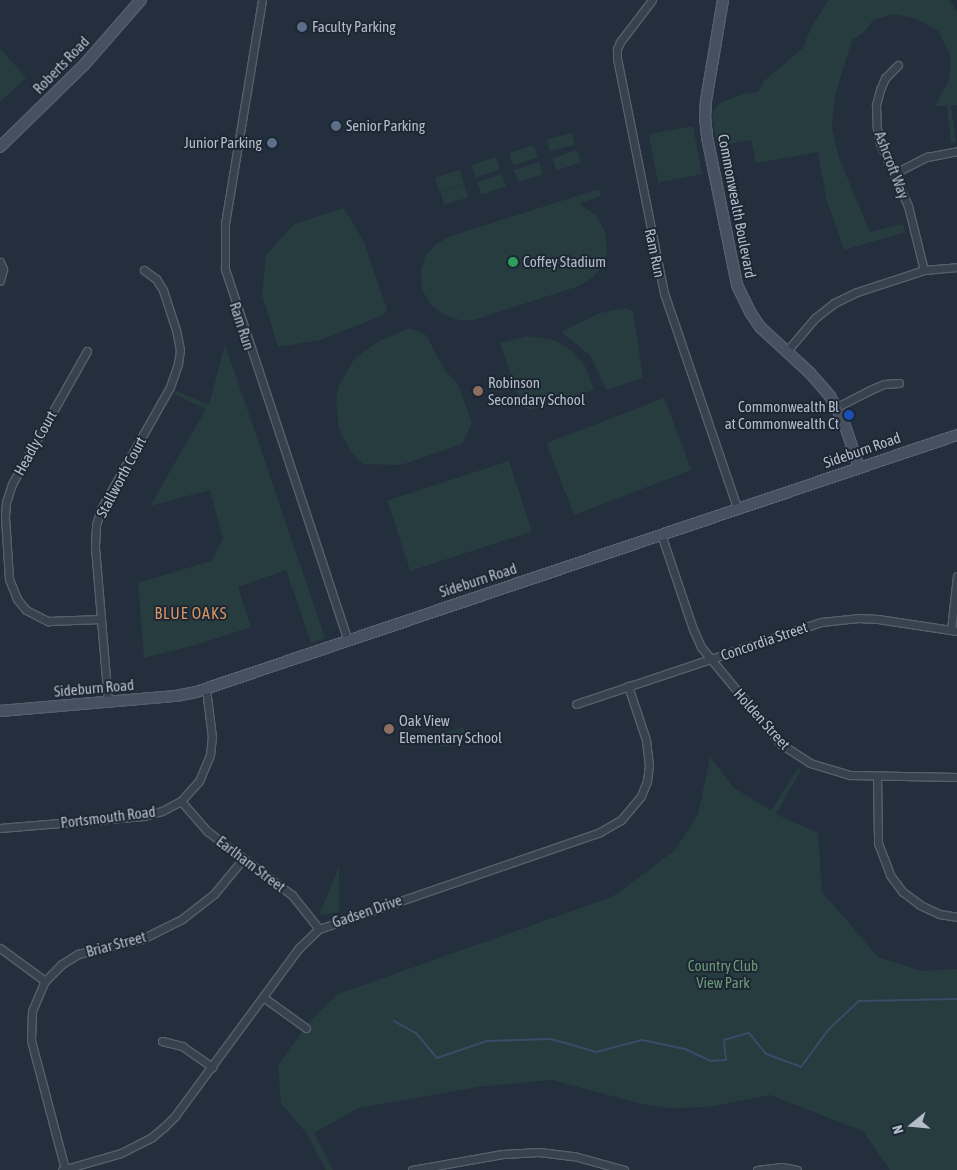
<!DOCTYPE html>
<html>
<head>
<meta charset="utf-8">
<style>
  body { margin:0 }
  #map { position:relative; width:957px; height:1170px; overflow:hidden; background:#242f3e; font-family:"Asap Condensed",sans-serif }
  div>[style] { position:absolute }
  [style*='--x'] { left:calc(var(--x)*1px); top:calc(var(--y)*1px); width:calc(var(--w)*1px); rotate:calc(var(--a)*1deg) }
  .green>* { inset:0; background:#263c3f; transform-origin:0 0 }
  .stream>* { height:2px; margin:-1px; padding:0 1px; transform-origin:1px; border-radius:1px; background:#394c67 }
  .roads { filter:drop-shadow(1px 0 #565f6c) drop-shadow(-1px 0 #565f6c) drop-shadow(0 1px #565f6c) drop-shadow(0 -1px #565f6c) }
  .street>* { height:7px; margin:-3.5px; padding:0 3.5px; transform-origin:3.5px; border-radius:3.5px; background:#38414e }
  .secondary>* { height:10px; margin:-5px; padding:0 5px; transform-origin:5px; border-radius:5px; background:#465061 }
  .dots>* { width:14px; height:14px; translate:-50% -50%; box-sizing:border-box; border:2px solid #1d2633; border-radius:50% }
  span { translate:-50% -50%; white-space:nowrap; text-align:center; line-height:1.15; -webkit-text-stroke:4px #1d2633; paint-order:stroke }
  .poi-label { font-size:15px; color:#b4bcc9 }
  .left { translate:0 -50%; text-align:left }
  .right { translate:-100% -50%; text-align:right }
  .street-label { font-size:15px; color:#b4bcc9 }
  .park-label { font-size:15px; color:#6b9a76 }
  .neighbourhood-label { font-size:16px; color:#d59563; letter-spacing:1px }
  .north { position:absolute; left:887px; top:1100px; width:50px; height:50px; -webkit-text-stroke:4px #1d2633; paint-order:stroke; rotate:253deg; font-size:14px; font-weight:700; line-height:20px; text-align:center; color:#b4bcc9 }
  .north::after { content:''; display:block; margin:auto; width:18px; height:22px; background:#b4bcc9; clip-path:polygon(50% 0,100% 100%,50% 72%,0 100%) }
</style>
</head>
<body>
<div id="map">
  <div class="green">
    <div style="clip-path:polygon(829px 0,950px 0,957px 12px,957px 105px,951px 106px,956px 143px,951px 143px,947px 106px,935px 106px,949px 80px,951px 57px,938px 31px,917px 19px,893px 14px,873px 20px,864px 32px,852px 40px,835px 96px,832px 128px,839px 158px,870px 232px,903px 224px,905px 232px,844px 250px,826px 198px,818px 152px,756px 163px,751px 140px,717px 146px,713px 120px,713px 111px,720px 103px,743px 94px,758px 92px,764px 81px,803px 48px,811px 28px)"></div>
    <div style="clip-path:polygon(0 48px,26px 78px,0 102px)"></div>
    <div style="left:693px;top:126px;width:49px;height:45px;rotate:79deg"></div>
    <div style="left:572px;top:133px;width:12px;height:26px;rotate:76deg"></div>
    <div style="left:534px;top:145px;width:13px;height:26px;rotate:72deg"></div>
    <div style="left:577px;top:150px;width:13px;height:26px;rotate:72deg"></div>
    <div style="left:496px;top:157px;width:13px;height:26px;rotate:72deg"></div>
    <div style="left:539px;top:162px;width:13px;height:26px;rotate:72deg"></div>
    <div style="left:460px;top:170px;width:14px;height:26px;rotate:73deg"></div>
    <div style="left:502px;top:174px;width:13px;height:26px;rotate:72deg"></div>
    <div style="left:464px;top:184px;width:14px;height:25px;rotate:73deg"></div>
    <div style="clip-path:polygon(599px 189px,601px 196px,579px 204px,596px 215px,605px 232px,607px 249px,605px 263px,593px 277px,579px 286px,474px 320px,460px 320px,446px 316px,432px 306px,422px 290px,421px 271px,425px 257px,435px 245px,448px 237px)"></div>
    <div style="clip-path:polygon(344px 208px,364px 242px,387px 309px,384px 315px,320px 340px,278px 347px,262px 295px,266px 255px,294px 224px)"></div>
    <div style="clip-path:polygon(626px 308px,633px 311px,643px 378px,606px 390px,590px 355px,561px 332px,600px 313px)"></div>
    <div style="clip-path:polygon(410px 328px,426px 335px,444px 369px,458px 384px,472px 423px,462px 444px,401px 465px,363px 464px,351px 452px,339px 429px,336px 402px,338px 387px,353px 361px,366px 350px,379px 341px)"></div>
    <div style="clip-path:polygon(528px 336px,554px 340px,572px 351px,585px 366px,594px 390px,530px 410px,522px 406px,500px 343px)"></div>
    <div style="clip-path:polygon(225px 344px,325px 638px,311px 643px,286px 570px,238px 587px,251px 627px,199px 644px,144px 658px,138px 583px,211px 561px,223px 539px,210px 490px,150px 506px,206px 409px,174px 394px,176px 391px,209px 405px)"></div>
    <div style="left:664px;top:398px;width:77px;height:126px;rotate:69deg"></div>
    <div style="left:509px;top:461px;width:74px;height:128px;rotate:72deg"></div>
    <div style="left:463px;top:727px;width:13px;height:27px;rotate:72deg"></div>
    <div style="clip-path:polygon(710px 757px,733px 787px,771px 811px,798px 768px,801px 770px,776px 814px,818px 833px,822px 892px,878px 957px,921px 971px,957px 969px,957px 1170px,890px 1170px,863px 1131px,770px 1095px,708px 1107px,669px 1108px,638px 1103px,552px 1080px,484px 1086px,358px 1108px,314px 1133px,333px 1170px,326px 1170px,307px 1134px,281px 1103px,278px 1065px,310px 1021px,338px 994px,609px 898px,618px 893px,675px 850px,698px 815px)"></div>
    <div style="clip-path:polygon(339px 865px,339px 912px,319px 915px,338px 869px)"></div>
  </div>
  <div class="stream">
    <div style="--x:394;--y:1021;--w:25;--a:29"></div>
    <div style="--x:416;--y:1033;--w:33;--a:50"></div>
    <div style="--x:437;--y:1058;--w:53;--a:-18.8"></div>
    <div style="--x:487;--y:1041;--w:64;--a:-1.8"></div>
    <div style="--x:551;--y:1039;--w:47;--a:16.1"></div>
    <div style="--x:596;--y:1052;--w:48;--a:-14.6"></div>
    <div style="--x:642;--y:1040;--w:44;--a:11.8"></div>
    <div style="--x:685;--y:1049;--w:29;--a:25"></div>
    <div style="--x:711;--y:1061;--w:15;--a:-4"></div>
    <div style="--x:726;--y:1060;--w:20;--a:-96"></div>
    <div style="--x:724;--y:1040;--w:26;--a:-16"></div>
    <div style="--x:749;--y:1033;--w:27;--a:51"></div>
    <div style="--x:766;--y:1054;--w:37;--a:20"></div>
    <div style="--x:801;--y:1067;--w:46;--a:-53.9"></div>
    <div style="--x:828;--y:1030;--w:42;--a:-43.1"></div>
    <div style="--x:859;--y:1001;--w:98;--a:-1.2"></div>
  </div>
  <div class="roads">
    <div class="street">
      <div style="--x:262;--y:0;--w:227;--a:99.4"></div>
      <div style="--x:225;--y:224;--w:45;--a:90"></div>
      <div style="--x:225;--y:269;--w:391;--a:71.7"></div>
      <div style="--x:652;--y:0;--w:53;--a:127.3"></div>
      <div style="--x:620;--y:42;--w:8;--a:113"></div>
      <div style="--x:617;--y:49;--w:9;--a:90"></div>
      <div style="--x:617;--y:58;--w:240;--a:78.7"></div>
      <div style="--x:664;--y:293;--w:227;--a:71.2"></div>
      <div style="--x:898;--y:65;--w:18;--a:135"></div>
      <div style="--x:885;--y:78;--w:13;--a:113"></div>
      <div style="--x:880;--y:90;--w:16;--a:105"></div>
      <div style="--x:876;--y:105;--w:23;--a:88"></div>
      <div style="--x:877;--y:128;--w:15;--a:79"></div>
      <div style="--x:880;--y:143;--w:69;--a:66"></div>
      <div style="--x:908;--y:206;--w:66;--a:76"></div>
      <div style="--x:895;--y:173;--w:36;--a:-27"></div>
      <div style="--x:927;--y:157;--w:31;--a:-11"></div>
      <div style="--x:0;--y:262;--w:8;--a:67"></div>
      <div style="--x:3;--y:269;--w:12;--a:104"></div>
      <div style="--x:87;--y:351;--w:153;--a:119.4"></div>
      <div style="--x:12;--y:484;--w:19;--a:108"></div>
      <div style="--x:6;--y:502;--w:15;--a:94"></div>
      <div style="--x:5;--y:517;--w:62;--a:86.3"></div>
      <div style="--x:9;--y:579;--w:22;--a:68"></div>
      <div style="--x:17;--y:599;--w:14;--a:51"></div>
      <div style="--x:26;--y:610;--w:25;--a:27"></div>
      <div style="--x:48;--y:621;--w:53;--a:-2.2"></div>
      <div style="--x:786;--y:352;--w:45;--a:-49.5"></div>
      <div style="--x:815;--y:318;--w:24;--a:-38"></div>
      <div style="--x:834;--y:303;--w:25;--a:-26"></div>
      <div style="--x:857;--y:292;--w:71;--a:-18.2"></div>
      <div style="--x:924;--y:270;--w:33;--a:-5"></div>
      <div style="--x:837;--y:407;--w:37;--a:-27"></div>
      <div style="--x:870;--y:390;--w:15;--a:-23"></div>
      <div style="--x:884;--y:384;--w:15;--a:-4"></div>
      <div style="--x:661;--y:534;--w:100;--a:71.4"></div>
      <div style="--x:693;--y:629;--w:20;--a:66"></div>
      <div style="--x:701;--y:647;--w:126;--a:50.5"></div>
      <div style="--x:781;--y:744;--w:35;--a:33"></div>
      <div style="--x:810;--y:763;--w:42;--a:16.7"></div>
      <div style="--x:850;--y:775;--w:107;--a:1.1"></div>
      <div style="--x:951;--y:630;--w:54;--a:-83.7"></div>
      <div style="--x:108;--y:702;--w:157;--a:-94.8"></div>
      <div style="--x:95;--y:546;--w:21;--a:-87"></div>
      <div style="--x:96;--y:525;--w:17;--a:-73"></div>
      <div style="--x:101;--y:509;--w:140;--a:-60.5"></div>
      <div style="--x:170;--y:387;--w:24;--a:-71"></div>
      <div style="--x:178;--y:364;--w:14;--a:-82"></div>
      <div style="--x:180;--y:350;--w:20;--a:-101"></div>
      <div style="--x:176;--y:330;--w:42;--a:-108"></div>
      <div style="--x:163;--y:290;--w:13;--a:-122"></div>
      <div style="--x:156;--y:279;--w:15;--a:-143"></div>
      <div style="--x:576;--y:704;--w:258;--a:-18.5"></div>
      <div style="--x:821;--y:622;--w:37;--a:-6"></div>
      <div style="--x:858;--y:618;--w:20;--a:3"></div>
      <div style="--x:878;--y:619;--w:80;--a:8.6"></div>
      <div style="--x:877;--y:776;--w:67;--a:89.1"></div>
      <div style="--x:878;--y:843;--w:34;--a:69"></div>
      <div style="--x:890;--y:875;--w:21;--a:53"></div>
      <div style="--x:903;--y:892;--w:21;--a:37"></div>
      <div style="--x:920;--y:905;--w:21;--a:25"></div>
      <div style="--x:939;--y:914;--w:18;--a:9"></div>
      <div style="--x:181;--y:801;--w:40;--a:49"></div>
      <div style="--x:207;--y:831;--w:106;--a:37"></div>
      <div style="--x:292;--y:895;--w:43;--a:51.5"></div>
      <div style="--x:0;--y:828;--w:144;--a:-4.8"></div>
      <div style="--x:144;--y:816;--w:19;--a:-16"></div>
      <div style="--x:162;--y:811;--w:21;--a:-28"></div>
      <div style="--x:181;--y:801;--w:27;--a:-48"></div>
      <div style="--x:199;--y:781;--w:28;--a:-67"></div>
      <div style="--x:210;--y:755;--w:18;--a:-84"></div>
      <div style="--x:212;--y:737;--w:48;--a:-97.1"></div>
      <div style="--x:0;--y:948;--w:56;--a:36.3"></div>
      <div style="--x:263;--y:997;--w:53;--a:35.8"></div>
      <div style="--x:162;--y:1041;--w:21;--a:14"></div>
      <div style="--x:182;--y:1046;--w:37;--a:35"></div>
      <div style="--x:65;--y:1169;--w:133;--a:-104.8"></div>
      <div style="--x:31;--y:1040;--w:29;--a:-88"></div>
      <div style="--x:32;--y:1011;--w:33;--a:-67"></div>
      <div style="--x:45;--y:981;--w:24;--a:-45"></div>
      <div style="--x:62;--y:964;--w:19;--a:-32"></div>
      <div style="--x:78;--y:954;--w:66;--a:-13.2"></div>
      <div style="--x:142;--y:939;--w:45;--a:-26.6"></div>
      <div style="--x:182;--y:919;--w:41;--a:-38"></div>
      <div style="--x:214;--y:894;--w:45;--a:-50.4"></div>
      <div style="--x:62;--y:1170;--w:61;--a:-16.1"></div>
      <div style="--x:121;--y:1153;--w:35;--a:-27"></div>
      <div style="--x:152;--y:1137;--w:16;--a:-40"></div>
      <div style="--x:164;--y:1127;--w:16;--a:-45"></div>
      <div style="--x:175;--y:1116;--w:209;--a:-53.6"></div>
      <div style="--x:299;--y:948;--w:28;--a:-44"></div>
      <div style="--x:319;--y:929;--w:297;--a:-19"></div>
      <div style="--x:600;--y:832;--w:24;--a:-30"></div>
      <div style="--x:621;--y:820;--w:31;--a:-50"></div>
      <div style="--x:641;--y:796;--w:16;--a:-68"></div>
      <div style="--x:647;--y:781;--w:16;--a:-83"></div>
      <div style="--x:649;--y:765;--w:25;--a:-97"></div>
      <div style="--x:646;--y:740;--w:57;--a:-108.4"></div>
      <div style="--x:412;--y:1170;--w:92;--a:-10"></div>
      <div style="--x:503;--y:1154;--w:36;--a:-3"></div>
      <div style="--x:539;--y:1152;--w:35;--a:7"></div>
      <div style="--x:574;--y:1156;--w:52;--a:15.6"></div>
      <div style="--x:757;--y:1170;--w:25;--a:-7"></div>
      <div style="--x:782;--y:1167;--w:15;--a:11"></div>
    </div>
    <div class="secondary">
      <div style="--x:723;--y:0;--w:101;--a:99.6"></div>
      <div style="--x:706;--y:100;--w:17;--a:93"></div>
      <div style="--x:705;--y:117;--w:20;--a:84"></div>
      <div style="--x:707;--y:137;--w:151;--a:78.5"></div>
      <div style="--x:737;--y:285;--w:30;--a:64"></div>
      <div style="--x:750;--y:312;--w:18;--a:56"></div>
      <div style="--x:760;--y:327;--w:68;--a:42.6"></div>
      <div style="--x:810;--y:373;--w:30;--a:49"></div>
      <div style="--x:830;--y:396;--w:27;--a:62"></div>
      <div style="--x:843;--y:420;--w:50;--a:71.2"></div>
      <div style="--x:0;--y:147;--w:117;--a:-44.3"></div>
      <div style="--x:84;--y:65;--w:86;--a:-48.8"></div>
      <div style="--x:0;--y:711;--w:177;--a:-4.9"></div>
      <div style="--x:176;--y:696;--w:20;--a:-11"></div>
      <div style="--x:196;--y:692;--w:803;--a:-18.66"></div>
    </div>
  </div>
  <div class="dots">
    <div style="left:302px;top:27px;background:#5c6f8a"></div>
    <div style="left:336px;top:126px;background:#5c6f8a"></div>
    <div style="left:272px;top:143px;background:#5c6f8a"></div>
    <div style="left:513px;top:262px;background:#2e9e5b"></div>
    <div style="left:478px;top:391px;background:#8d6e63"></div>
    <div style="left:849px;top:415px;background:#1a4fb4"></div>
    <div style="left:389px;top:729px;background:#8d6e63"></div>
  </div>
  <div class="poi-label">
    <span class="left" style="left:312px;top:27px">Faculty Parking</span>
    <span class="left" style="left:346px;top:126px">Senior Parking</span>
    <span class="right" style="left:262px;top:143px">Junior Parking</span>
    <span class="left" style="left:523px;top:262px">Coffey Stadium</span>
    <span class="left" style="left:488px;top:391px">Robinson<br>Secondary School</span>
    <span class="right" style="left:839px;top:415px">Commonwealth Bl<br>at Commonwealth Ct</span>
    <span class="left" style="left:399px;top:729px">Oak View<br>Elementary School</span>
  </div>
  <div class="street-label">
    <span style="left:61px;top:65px;rotate:-46deg">Roberts Road</span>
    <span style="left:892px;top:165px;rotate:69deg">Ashcroft Way</span>
    <span style="left:737px;top:206px;rotate:79deg">Commonwealth Boulevard</span>
    <span style="left:655px;top:253px;rotate:78deg">Ram Run</span>
    <span style="left:242px;top:326px;rotate:72deg">Ram Run</span>
    <span style="left:35px;top:443px;rotate:-61deg">Headly Court</span>
    <span style="left:862px;top:450px;rotate:-19deg">Sideburn Road</span>
    <span style="left:121px;top:477px;rotate:-62deg">Stallworth Court</span>
    <span style="left:478px;top:580px;rotate:-18deg">Sideburn Road</span>
    <span style="left:764px;top:641px;rotate:-19deg">Concordia Street</span>
    <span style="left:94px;top:688px;rotate:-5deg">Sideburn Road</span>
    <span style="left:762px;top:719px;rotate:48deg">Holden Street</span>
    <span style="left:108px;top:817px;rotate:-7deg">Portsmouth Road</span>
    <span style="left:251px;top:864px;rotate:37deg">Earlham Street</span>
    <span style="left:367px;top:911px;rotate:-19deg">Gadsen Drive</span>
    <span style="left:116px;top:944px;rotate:-15deg">Briar Street</span>
  </div>
  <div class="park-label">
    <span style="left:723px;top:974px">Country Club<br>View Park</span>
  </div>
  <div class="neighbourhood-label">
    <span style="left:191px;top:613px">BLUE OAKS</span>
  </div>
  <div class="north">N</div>
</div>
</body>
</html>
